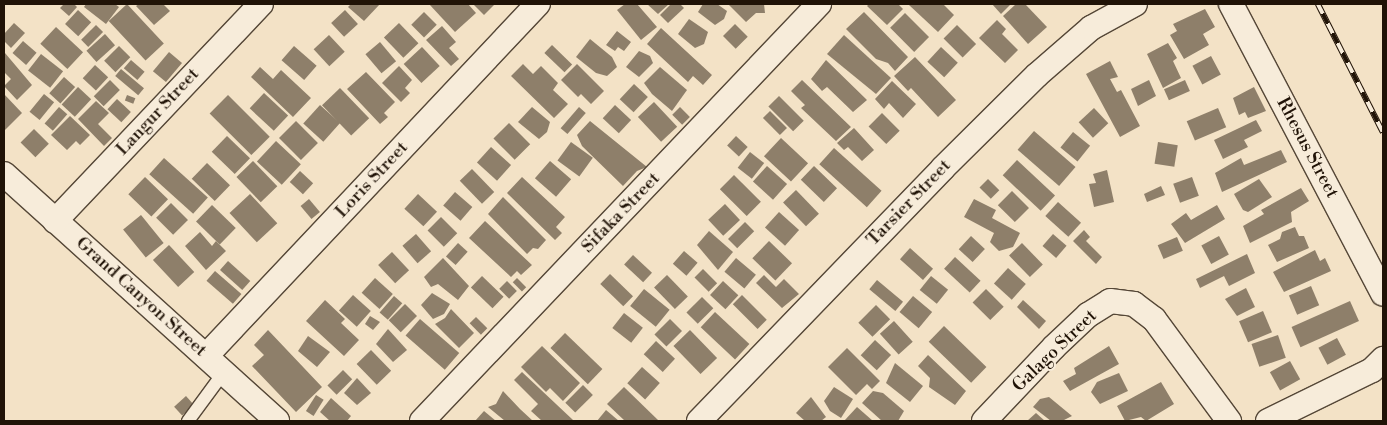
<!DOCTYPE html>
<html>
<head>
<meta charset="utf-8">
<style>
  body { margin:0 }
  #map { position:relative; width:1387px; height:425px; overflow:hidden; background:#f3e2c6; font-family:"Libre Bodoni",serif }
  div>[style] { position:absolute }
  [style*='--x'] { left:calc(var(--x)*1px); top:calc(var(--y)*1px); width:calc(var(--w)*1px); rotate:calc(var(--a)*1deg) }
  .building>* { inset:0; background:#8e7f6a; transform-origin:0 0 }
  .roads { filter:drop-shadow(1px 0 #554737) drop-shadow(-1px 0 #554737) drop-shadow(0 1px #554737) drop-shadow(0 -1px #554737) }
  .service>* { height:12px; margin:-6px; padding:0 6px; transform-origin:6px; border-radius:6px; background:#f7ecda }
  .minor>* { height:24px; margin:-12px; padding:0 12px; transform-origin:12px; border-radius:12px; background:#f7ecda }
  .rail>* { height:5.5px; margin-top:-2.75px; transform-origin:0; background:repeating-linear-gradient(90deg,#f7ecda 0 11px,#201307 0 22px); box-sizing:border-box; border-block:1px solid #201307 }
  span { translate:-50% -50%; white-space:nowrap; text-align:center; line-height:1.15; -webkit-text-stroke:4px #f7ecda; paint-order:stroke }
  .street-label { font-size:18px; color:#201307 }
  .frame { position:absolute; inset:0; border:5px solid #201307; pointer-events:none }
</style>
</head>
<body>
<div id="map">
  <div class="building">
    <div style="clip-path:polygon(64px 4px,74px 4px,77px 7px,69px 16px,60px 8px)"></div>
    <div style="clip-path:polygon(86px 4px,115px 4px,119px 7px,106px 24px,84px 7px)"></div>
    <div style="left:127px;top:4px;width:54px;height:25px;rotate:47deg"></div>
    <div style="clip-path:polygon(139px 4px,163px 4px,170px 11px,154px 25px,136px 6px)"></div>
    <div style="clip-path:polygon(351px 4px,380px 4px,364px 21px,348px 7px)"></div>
    <div style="clip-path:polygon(429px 4px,468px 4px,476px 13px,455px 32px)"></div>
    <div style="clip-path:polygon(473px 4px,495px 4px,484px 15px)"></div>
    <div style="clip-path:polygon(625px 4px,637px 4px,657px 27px,641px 40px,617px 10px)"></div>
    <div style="clip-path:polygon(647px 4px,669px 4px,658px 14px)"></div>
    <div style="clip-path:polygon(671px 4px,680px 4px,684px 8px,668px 23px,660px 15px)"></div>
    <div style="clip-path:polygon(703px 4px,717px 4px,727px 11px,724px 19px,715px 25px,698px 12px)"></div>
    <div style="clip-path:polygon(728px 4px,764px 4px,765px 13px,756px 13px,746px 22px)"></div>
    <div style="clip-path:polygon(869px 4px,898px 4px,903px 9px,887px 25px,867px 6px)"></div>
    <div style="clip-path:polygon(943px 4px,954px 15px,938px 32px,909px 5px)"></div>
    <div style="clip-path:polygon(992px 4px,1011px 4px,1001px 14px)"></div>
    <div style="clip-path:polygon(1016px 4px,1025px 4px,1047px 27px,1028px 44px,1003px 16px)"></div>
    <div style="clip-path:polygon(1205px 9px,1215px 27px,1203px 34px,1209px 45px,1184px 59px,1170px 35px,1177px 31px,1173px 24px)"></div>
    <div style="left:78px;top:10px;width:18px;height:19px;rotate:43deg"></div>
    <div style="left:345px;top:10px;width:19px;height:19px;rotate:47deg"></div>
    <div style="left:424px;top:12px;width:18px;height:18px;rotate:45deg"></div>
    <div style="clip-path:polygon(864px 12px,908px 57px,895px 71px,888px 63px,876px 59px,846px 29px)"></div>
    <div style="left:905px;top:13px;width:34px;height:21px;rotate:45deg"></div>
    <div style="clip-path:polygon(689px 19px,708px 32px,704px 44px,695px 48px,678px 34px)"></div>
    <div style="clip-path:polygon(997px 20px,1006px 29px,1002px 34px,1018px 50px,1005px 63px,979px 38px)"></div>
    <div style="clip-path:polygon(14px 23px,25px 33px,11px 48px,4px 41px,4px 34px)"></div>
    <div style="left:399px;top:23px;width:28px;height:21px;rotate:46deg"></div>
    <div style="left:735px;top:24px;width:18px;height:17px;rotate:45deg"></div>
    <div style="left:96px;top:25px;width:10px;height:21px;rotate:45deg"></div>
    <div style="left:957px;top:25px;width:27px;height:19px;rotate:45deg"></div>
    <div style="clip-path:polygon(442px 26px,456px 42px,449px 48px,459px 59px,451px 66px,426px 40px)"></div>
    <div style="left:56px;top:27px;width:37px;height:23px;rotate:43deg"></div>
    <div style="clip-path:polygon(661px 28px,712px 75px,703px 85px,693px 76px,688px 82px,647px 44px)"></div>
    <div style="clip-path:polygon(617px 31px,631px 42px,624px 51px,618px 47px,615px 51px,606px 45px)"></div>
    <div style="left:105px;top:34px;width:15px;height:25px;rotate:48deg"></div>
    <div style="left:329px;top:35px;width:23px;height:21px;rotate:47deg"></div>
    <div style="clip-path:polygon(844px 35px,891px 78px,876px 94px,827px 54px)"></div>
    <div style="clip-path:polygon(590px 39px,612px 57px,617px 67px,607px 76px,596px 73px,576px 57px)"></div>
    <div style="left:23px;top:41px;width:18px;height:16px;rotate:41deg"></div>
    <div style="left:380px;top:42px;width:25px;height:19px;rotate:50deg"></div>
    <div style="clip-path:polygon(1168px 43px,1177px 58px,1173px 61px,1181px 78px,1163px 88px,1147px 54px)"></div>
    <div style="left:552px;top:45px;width:28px;height:11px;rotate:44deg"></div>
    <div style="left:119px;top:46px;width:16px;height:21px;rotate:45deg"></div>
    <div style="left:294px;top:46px;width:30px;height:19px;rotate:41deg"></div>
    <div style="left:422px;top:47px;width:26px;height:25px;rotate:47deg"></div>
    <div style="left:941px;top:47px;width:23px;height:20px;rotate:43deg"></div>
    <div style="clip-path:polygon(639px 51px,650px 56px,653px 63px,639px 77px,626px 67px)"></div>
    <div style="left:169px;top:52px;width:17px;height:25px;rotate:40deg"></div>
    <div style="clip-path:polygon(5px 53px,32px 85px,17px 100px,4px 86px,11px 79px,4px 72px)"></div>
    <div style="left:41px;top:54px;width:28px;height:21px;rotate:38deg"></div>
    <div style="left:1211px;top:56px;width:21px;height:21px;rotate:62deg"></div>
    <div style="clip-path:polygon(915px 57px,956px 100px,938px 117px,911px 88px,908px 91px,894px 76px)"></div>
    <div style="left:131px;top:60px;width:18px;height:11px;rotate:41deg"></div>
    <div style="clip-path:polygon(826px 60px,867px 100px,853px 112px,827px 87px,822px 91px,811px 79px)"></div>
    <div style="clip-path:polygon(1110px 61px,1118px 77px,1110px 79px,1117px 92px,1121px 90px,1140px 126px,1120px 137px,1086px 74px)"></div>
    <div style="clip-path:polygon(523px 64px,533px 74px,541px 66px,558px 83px,553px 90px,568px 104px,554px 118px,511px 76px)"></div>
    <div style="clip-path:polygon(577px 64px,604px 91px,591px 104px,581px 94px,578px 97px,561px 80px)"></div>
    <div style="left:95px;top:65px;width:18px;height:18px;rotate:43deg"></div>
    <div style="clip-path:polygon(399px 66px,412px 80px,405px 88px,410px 93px,401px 102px,382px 83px)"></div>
    <div style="clip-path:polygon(260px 67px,273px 79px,281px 70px,311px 98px,293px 117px,251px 77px)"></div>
    <div style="clip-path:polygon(660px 67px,687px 90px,672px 111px,652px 94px,644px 83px)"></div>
    <div style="left:121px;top:69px;width:30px;height:9px;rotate:40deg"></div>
    <div style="clip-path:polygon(366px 72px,395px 102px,384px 113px,388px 117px,380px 124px,347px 89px)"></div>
    <div style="left:64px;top:77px;width:15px;height:22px;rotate:42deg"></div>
    <div style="left:110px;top:80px;width:14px;height:23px;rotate:45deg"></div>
    <div style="clip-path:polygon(802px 80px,851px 127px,836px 141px,801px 108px,805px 105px,791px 91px)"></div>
    <div style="clip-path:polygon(1149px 80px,1156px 96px,1138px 106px,1131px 89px)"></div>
    <div style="left:1185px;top:80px;width:12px;height:23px;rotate:66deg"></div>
    <div style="clip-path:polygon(892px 81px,916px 104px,903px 118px,889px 103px,884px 109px,875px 99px)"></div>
    <div style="left:634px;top:84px;width:19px;height:21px;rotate:43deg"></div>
    <div style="left:78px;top:87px;width:18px;height:24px;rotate:43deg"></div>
    <div style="clip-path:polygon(1254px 87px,1266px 111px,1248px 118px,1245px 112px,1239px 115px,1233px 98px)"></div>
    <div style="left:340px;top:88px;width:42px;height:25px;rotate:46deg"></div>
    <div style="left:264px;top:93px;width:33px;height:21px;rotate:43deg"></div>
    <div style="clip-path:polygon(4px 94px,22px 113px,4px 131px)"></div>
    <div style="left:44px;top:94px;width:13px;height:23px;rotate:39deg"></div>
    <div style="left:127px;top:95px;width:9px;height:6px;rotate:21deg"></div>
    <div style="left:228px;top:95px;width:59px;height:26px;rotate:45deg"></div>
    <div style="left:779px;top:96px;width:35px;height:15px;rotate:45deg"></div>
    <div style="left:117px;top:99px;width:19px;height:14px;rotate:43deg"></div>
    <div style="clip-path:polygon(96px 101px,109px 113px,98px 124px,112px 138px,104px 146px,78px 119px)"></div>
    <div style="left:654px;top:102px;width:34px;height:22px;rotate:47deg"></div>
    <div style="left:320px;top:105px;width:27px;height:25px;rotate:42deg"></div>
    <div style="left:615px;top:105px;width:22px;height:18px;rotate:43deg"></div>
    <div style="left:59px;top:107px;width:11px;height:22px;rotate:41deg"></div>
    <div style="clip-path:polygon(532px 107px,550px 122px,547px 132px,539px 139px,518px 122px)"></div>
    <div style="left:579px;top:107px;width:9px;height:28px;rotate:41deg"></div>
    <div style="left:680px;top:107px;width:14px;height:11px;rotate:45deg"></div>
    <div style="left:1094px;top:108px;width:21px;height:21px;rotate:47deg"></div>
    <div style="left:1218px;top:108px;width:21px;height:34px;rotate:67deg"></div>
    <div style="left:770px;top:111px;width:24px;height:10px;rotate:45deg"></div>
    <div style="left:882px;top:113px;width:25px;height:19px;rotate:45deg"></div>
    <div style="clip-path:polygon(70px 116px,90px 135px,80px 145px,76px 141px,67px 150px,51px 135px)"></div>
    <div style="clip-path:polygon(1256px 120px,1262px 131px,1244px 140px,1248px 147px,1223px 159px,1214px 140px)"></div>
    <div style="left:296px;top:121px;width:31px;height:24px;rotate:45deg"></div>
    <div style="clip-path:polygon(590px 121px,647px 167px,637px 171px,623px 186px,582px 146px,577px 135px)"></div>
    <div style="left:509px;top:123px;width:30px;height:22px;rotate:45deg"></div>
    <div style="clip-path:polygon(854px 128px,874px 150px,862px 161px,848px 147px,844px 150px,837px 143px)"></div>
    <div style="left:34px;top:129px;width:21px;height:19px;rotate:45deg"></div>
    <div style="left:1034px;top:131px;width:55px;height:25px;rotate:41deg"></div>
    <div style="left:1073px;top:132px;width:22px;height:20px;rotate:39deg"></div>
    <div style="left:227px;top:136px;width:32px;height:22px;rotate:44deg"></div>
    <div style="left:736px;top:136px;width:16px;height:13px;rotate:43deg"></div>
    <div style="left:781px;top:138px;width:37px;height:25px;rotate:43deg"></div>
    <div style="left:276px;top:141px;width:34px;height:28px;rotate:43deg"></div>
    <div style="left:571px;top:142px;width:27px;height:23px;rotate:36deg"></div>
    <div style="left:1158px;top:142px;width:20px;height:22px;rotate:9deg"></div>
    <div style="left:491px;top:147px;width:27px;height:21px;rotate:42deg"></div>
    <div style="left:834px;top:148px;width:64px;height:22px;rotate:42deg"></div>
    <div style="clip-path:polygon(1281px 150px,1287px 162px,1222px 192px,1215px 173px,1241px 158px,1244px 165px)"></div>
    <div style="left:750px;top:152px;width:18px;height:20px;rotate:38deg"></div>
    <div style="left:164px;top:158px;width:59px;height:22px;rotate:42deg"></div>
    <div style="left:1017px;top:160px;width:52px;height:21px;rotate:43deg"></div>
    <div style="left:253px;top:161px;width:35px;height:23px;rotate:46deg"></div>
    <div style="left:550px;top:161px;width:28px;height:23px;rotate:41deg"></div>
    <div style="left:207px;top:163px;width:32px;height:22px;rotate:44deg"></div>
    <div style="left:767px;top:166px;width:27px;height:21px;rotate:42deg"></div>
    <div style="left:814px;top:166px;width:32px;height:19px;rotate:44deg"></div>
    <div style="left:472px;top:169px;width:32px;height:17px;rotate:46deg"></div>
    <div style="clip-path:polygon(1107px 170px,1114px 202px,1094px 207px,1089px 184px,1096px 183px,1093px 174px)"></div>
    <div style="left:300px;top:171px;width:18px;height:15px;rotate:43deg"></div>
    <div style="left:734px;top:175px;width:38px;height:20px;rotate:45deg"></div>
    <div style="left:145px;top:177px;width:32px;height:24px;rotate:44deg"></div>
    <div style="clip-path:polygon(522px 177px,565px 217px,556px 227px,562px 233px,555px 240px,507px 193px)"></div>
    <div style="left:1192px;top:177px;width:20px;height:20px;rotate:70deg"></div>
    <div style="left:988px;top:179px;width:16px;height:12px;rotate:45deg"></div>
    <div style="clip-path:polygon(1259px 179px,1272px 197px,1248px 212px,1243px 210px,1234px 194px)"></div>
    <div style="clip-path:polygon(1161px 186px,1165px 195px,1147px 202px,1144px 194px)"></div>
    <div style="clip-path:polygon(1301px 188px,1309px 201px,1291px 212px,1292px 222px,1250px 243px,1243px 226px,1264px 214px,1261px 210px)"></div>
    <div style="left:796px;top:190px;width:33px;height:18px;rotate:46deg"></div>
    <div style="left:1012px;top:191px;width:24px;height:20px;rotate:45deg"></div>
    <div style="left:455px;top:192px;width:23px;height:18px;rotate:41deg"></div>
    <div style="left:250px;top:194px;width:40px;height:28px;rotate:47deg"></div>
    <div style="left:418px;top:194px;width:26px;height:20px;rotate:43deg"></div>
    <div style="clip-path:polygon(503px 197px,546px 240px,538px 249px,533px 248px,527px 254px,488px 214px)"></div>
    <div style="left:309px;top:199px;width:17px;height:11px;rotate:50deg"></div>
    <div style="clip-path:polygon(974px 199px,996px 210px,992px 218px,1020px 233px,1013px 247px,999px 251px,990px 242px,994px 233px,964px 217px)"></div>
    <div style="left:1058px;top:202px;width:31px;height:19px;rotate:42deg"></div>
    <div style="left:171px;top:203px;width:24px;height:21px;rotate:45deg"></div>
    <div style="left:725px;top:204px;width:22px;height:23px;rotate:47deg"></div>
    <div style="left:212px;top:205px;width:33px;height:23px;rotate:44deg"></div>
    <div style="clip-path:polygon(1217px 205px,1225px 219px,1185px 243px,1171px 224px,1186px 213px,1191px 220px)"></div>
    <div style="left:779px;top:212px;width:27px;height:21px;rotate:42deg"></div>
    <div style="left:141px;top:215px;width:36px;height:23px;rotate:51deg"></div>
    <div style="left:441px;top:217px;width:23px;height:19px;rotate:45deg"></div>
    <div style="clip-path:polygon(485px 221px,532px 265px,521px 275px,517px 271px,511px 277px,469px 238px)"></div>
    <div style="left:745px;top:222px;width:13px;height:24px;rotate:45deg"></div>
    <div style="clip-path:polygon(1295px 227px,1299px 236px,1304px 236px,1309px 248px,1277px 262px,1268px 245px,1280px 239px,1282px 232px)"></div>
    <div style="clip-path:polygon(1084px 230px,1090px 237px,1086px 241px,1102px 257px,1096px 264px,1073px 241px)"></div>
    <div style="clip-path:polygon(709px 231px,733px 252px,718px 270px,697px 245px)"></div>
    <div style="clip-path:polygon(200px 232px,212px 246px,216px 241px,226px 251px,206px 270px,185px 246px)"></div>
    <div style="left:416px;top:234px;width:23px;height:18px;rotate:49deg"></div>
    <div style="left:1053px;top:234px;width:18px;height:16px;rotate:41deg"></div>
    <div style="left:971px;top:236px;width:19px;height:18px;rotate:43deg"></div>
    <div style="left:1219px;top:236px;width:21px;height:20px;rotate:62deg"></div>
    <div style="left:1177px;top:237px;width:15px;height:21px;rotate:67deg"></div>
    <div style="left:769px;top:241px;width:32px;height:24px;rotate:44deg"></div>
    <div style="left:458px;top:243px;width:13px;height:18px;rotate:42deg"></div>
    <div style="left:1022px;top:243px;width:30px;height:18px;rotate:46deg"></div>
    <div style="left:169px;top:245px;width:37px;height:22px;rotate:47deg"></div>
    <div style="left:910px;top:248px;width:31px;height:15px;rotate:42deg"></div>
    <div style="clip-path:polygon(1315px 250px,1320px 261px,1325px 258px,1331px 271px,1284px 292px,1273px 272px)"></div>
    <div style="left:684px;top:251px;width:18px;height:17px;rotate:41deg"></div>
    <div style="left:392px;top:252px;width:25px;height:19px;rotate:47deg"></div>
    <div style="clip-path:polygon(1247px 254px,1255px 273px,1229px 286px,1224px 276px,1200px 288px,1196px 279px)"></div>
    <div style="left:633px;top:255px;width:26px;height:13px;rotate:43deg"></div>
    <div style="left:955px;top:257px;width:35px;height:16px;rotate:43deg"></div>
    <div style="clip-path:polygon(443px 258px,469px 286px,458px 300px,438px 284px,431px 287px,424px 277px)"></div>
    <div style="left:736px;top:258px;width:26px;height:18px;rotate:40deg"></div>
    <div style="left:228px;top:261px;width:30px;height:12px;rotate:42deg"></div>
    <div style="left:1008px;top:268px;width:24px;height:21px;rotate:42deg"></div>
    <div style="left:703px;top:269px;width:20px;height:12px;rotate:45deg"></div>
    <div style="left:215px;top:271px;width:35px;height:13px;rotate:41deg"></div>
    <div style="left:610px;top:274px;width:32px;height:14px;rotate:44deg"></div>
    <div style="left:667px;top:275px;width:30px;height:18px;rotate:46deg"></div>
    <div style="clip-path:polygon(764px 275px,776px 287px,784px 279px,799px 294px,782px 308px,756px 283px)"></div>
    <div style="left:482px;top:276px;width:30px;height:16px;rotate:44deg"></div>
    <div style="left:931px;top:276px;width:22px;height:18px;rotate:39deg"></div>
    <div style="left:375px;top:278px;width:24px;height:20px;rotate:42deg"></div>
    <div style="left:517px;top:278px;width:13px;height:6px;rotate:45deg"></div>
    <div style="left:877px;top:280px;width:34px;height:12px;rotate:40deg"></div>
    <div style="left:507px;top:281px;width:14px;height:11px;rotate:45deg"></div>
    <div style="left:723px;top:281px;width:21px;height:19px;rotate:43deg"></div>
    <div style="left:1311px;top:286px;width:21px;height:24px;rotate:67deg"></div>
    <div style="clip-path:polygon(1246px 288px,1255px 307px,1237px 316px,1225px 299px)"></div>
    <div style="left:644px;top:289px;width:33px;height:22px;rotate:39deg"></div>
    <div style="left:986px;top:289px;width:25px;height:19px;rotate:45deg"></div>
    <div style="clip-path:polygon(432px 293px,450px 304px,444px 314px,433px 319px,421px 305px)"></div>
    <div style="left:353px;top:295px;width:24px;height:21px;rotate:42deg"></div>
    <div style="left:742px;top:295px;width:35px;height:13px;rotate:45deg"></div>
    <div style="left:394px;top:296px;width:11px;height:22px;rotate:41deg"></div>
    <div style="left:913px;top:296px;width:25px;height:21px;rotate:40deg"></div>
    <div style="left:702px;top:297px;width:16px;height:22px;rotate:45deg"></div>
    <div style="clip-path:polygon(325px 300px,345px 319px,341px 323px,359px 340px,344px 356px,306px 321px)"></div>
    <div style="clip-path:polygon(1023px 300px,1046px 321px,1039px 329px,1017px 307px)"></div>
    <div style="left:1350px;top:301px;width:22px;height:64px;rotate:66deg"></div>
    <div style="left:405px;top:304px;width:17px;height:23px;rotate:45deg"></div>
    <div style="left:876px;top:305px;width:20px;height:25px;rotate:45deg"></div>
    <div style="clip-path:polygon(451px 309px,474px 333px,459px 348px,435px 324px,445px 318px)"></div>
    <div style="left:1263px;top:311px;width:23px;height:26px;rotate:67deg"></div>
    <div style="left:715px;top:312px;width:47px;height:21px;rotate:43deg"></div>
    <div style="left:624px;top:313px;width:24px;height:19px;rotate:38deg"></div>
    <div style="clip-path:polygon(370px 316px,380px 322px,373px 330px,365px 324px)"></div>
    <div style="left:476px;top:317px;width:16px;height:9px;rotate:45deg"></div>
    <div style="left:420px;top:319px;width:52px;height:22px;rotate:41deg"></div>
    <div style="left:670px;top:319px;width:17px;height:22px;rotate:45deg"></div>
    <div style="left:894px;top:321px;width:28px;height:19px;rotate:48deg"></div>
    <div style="left:944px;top:326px;width:59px;height:22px;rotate:44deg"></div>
    <div style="clip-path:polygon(388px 329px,407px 350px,393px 362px,376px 344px)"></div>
    <div style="clip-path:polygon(268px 330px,322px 387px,296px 412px,252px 366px,264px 355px,254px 345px)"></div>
    <div style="left:690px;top:330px;width:39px;height:23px;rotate:46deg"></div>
    <div style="left:565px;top:333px;width:52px;height:21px;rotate:44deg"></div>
    <div style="left:1278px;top:335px;width:24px;height:28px;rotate:71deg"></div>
    <div style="clip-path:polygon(308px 336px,330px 352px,317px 367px,298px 351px)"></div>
    <div style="left:1337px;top:338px;width:19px;height:21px;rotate:62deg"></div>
    <div style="left:875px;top:340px;width:22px;height:21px;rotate:43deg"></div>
    <div style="left:656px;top:341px;width:26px;height:18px;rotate:43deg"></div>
    <div style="clip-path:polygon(542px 346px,580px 383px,563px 401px,550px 388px,546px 392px,521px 367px)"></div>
    <div style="clip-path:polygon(1109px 346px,1119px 364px,1070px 391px,1063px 381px,1076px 374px,1074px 368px)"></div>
    <div style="clip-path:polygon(847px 348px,880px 381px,872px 389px,867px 384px,856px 395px,828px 367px)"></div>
    <div style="left:371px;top:350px;width:29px;height:20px;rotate:46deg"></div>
    <div style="clip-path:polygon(928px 355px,966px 391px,955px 405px,929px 387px,930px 378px,918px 366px)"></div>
    <div style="left:1290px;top:361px;width:21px;height:23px;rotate:61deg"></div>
    <div style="clip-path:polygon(895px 363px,923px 386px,910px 402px,886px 383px)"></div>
    <div style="left:642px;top:367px;width:24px;height:22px;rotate:42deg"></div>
    <div style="left:343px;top:370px;width:13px;height:22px;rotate:45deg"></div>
    <div style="clip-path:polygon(522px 372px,573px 420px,572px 421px,542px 421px,531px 411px,538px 404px,514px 380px)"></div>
    <div style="clip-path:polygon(1119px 373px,1128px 391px,1100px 404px,1091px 392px,1097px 382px)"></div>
    <div style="clip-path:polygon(357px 378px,371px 393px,357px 405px,344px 393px)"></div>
    <div style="clip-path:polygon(1161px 382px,1174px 404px,1146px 421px,1141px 417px,1125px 421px,1117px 406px)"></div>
    <div style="left:583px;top:385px;width:14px;height:25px;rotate:45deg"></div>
    <div style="clip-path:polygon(624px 387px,659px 421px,625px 421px,607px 404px)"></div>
    <div style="clip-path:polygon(834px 387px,853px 399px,841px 418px,830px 411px,824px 401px)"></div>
    <div style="clip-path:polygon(503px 391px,520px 409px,533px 421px,505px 421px,488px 407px,496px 404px)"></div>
    <div style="clip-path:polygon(873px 391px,883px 393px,904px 411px,898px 421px,882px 421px,862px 403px)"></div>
    <div style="left:316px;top:395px;width:9px;height:19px;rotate:32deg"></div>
    <div style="left:186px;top:396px;width:12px;height:16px;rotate:48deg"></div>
    <div style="clip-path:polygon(811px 397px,826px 417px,821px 421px,805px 421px,796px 413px)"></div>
    <div style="clip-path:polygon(1049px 397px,1072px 416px,1062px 421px,1051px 421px,1033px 407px,1040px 399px)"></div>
    <div style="clip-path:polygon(331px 398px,351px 416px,347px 421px,330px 421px,320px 412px)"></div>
    <div style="clip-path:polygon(857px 407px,873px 421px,844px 421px)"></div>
    <div style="clip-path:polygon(606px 410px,619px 421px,597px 421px)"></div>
    <div style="clip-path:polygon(484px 411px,496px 421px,475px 421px)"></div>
    <div style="clip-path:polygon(1036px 413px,1045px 421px,1027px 421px)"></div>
  </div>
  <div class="roads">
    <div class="service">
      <div style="--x:188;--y:421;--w:61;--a:-53.7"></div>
    </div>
    <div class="minor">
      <div style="--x:1231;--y:4;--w:327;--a:62.3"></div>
      <div style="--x:4;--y:174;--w:368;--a:42.1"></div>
      <div style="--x:55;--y:221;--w:299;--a:-46.5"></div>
      <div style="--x:206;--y:356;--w:484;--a:-46.7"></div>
      <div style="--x:422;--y:421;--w:576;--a:-46.41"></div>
      <div style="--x:699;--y:421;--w:351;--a:-46"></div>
      <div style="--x:943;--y:168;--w:132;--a:-44.7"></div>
      <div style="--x:1037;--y:75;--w:72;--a:-41"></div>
      <div style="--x:1091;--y:28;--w:50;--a:-28.6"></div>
      <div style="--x:984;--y:421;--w:102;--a:-46.6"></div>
      <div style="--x:1054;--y:347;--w:47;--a:-43.3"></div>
      <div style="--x:1088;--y:315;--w:26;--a:-32"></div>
      <div style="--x:1110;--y:301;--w:24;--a:7"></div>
      <div style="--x:1134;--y:304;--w:25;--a:37"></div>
      <div style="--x:1154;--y:319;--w:127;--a:53.7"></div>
      <div style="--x:1268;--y:421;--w:116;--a:-26.1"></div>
      <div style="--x:1372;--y:370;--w:16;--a:-45"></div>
    </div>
  </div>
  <div class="rail">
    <div style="--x:1318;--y:4;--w:144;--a:63.1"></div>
  </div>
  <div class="street-label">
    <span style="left:158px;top:112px;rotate:-47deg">Langur Street</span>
    <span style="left:1307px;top:148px;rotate:62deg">Rhesus Street</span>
    <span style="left:372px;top:180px;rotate:-47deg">Loris Street</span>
    <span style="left:909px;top:203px;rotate:-46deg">Tarsier Street</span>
    <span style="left:621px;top:213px;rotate:-46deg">Sifaka Street</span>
    <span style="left:141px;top:297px;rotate:42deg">Grand Canyon Street</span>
    <span style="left:1055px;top:351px;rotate:-44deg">Galago Street</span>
  </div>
  <div class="frame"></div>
</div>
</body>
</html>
